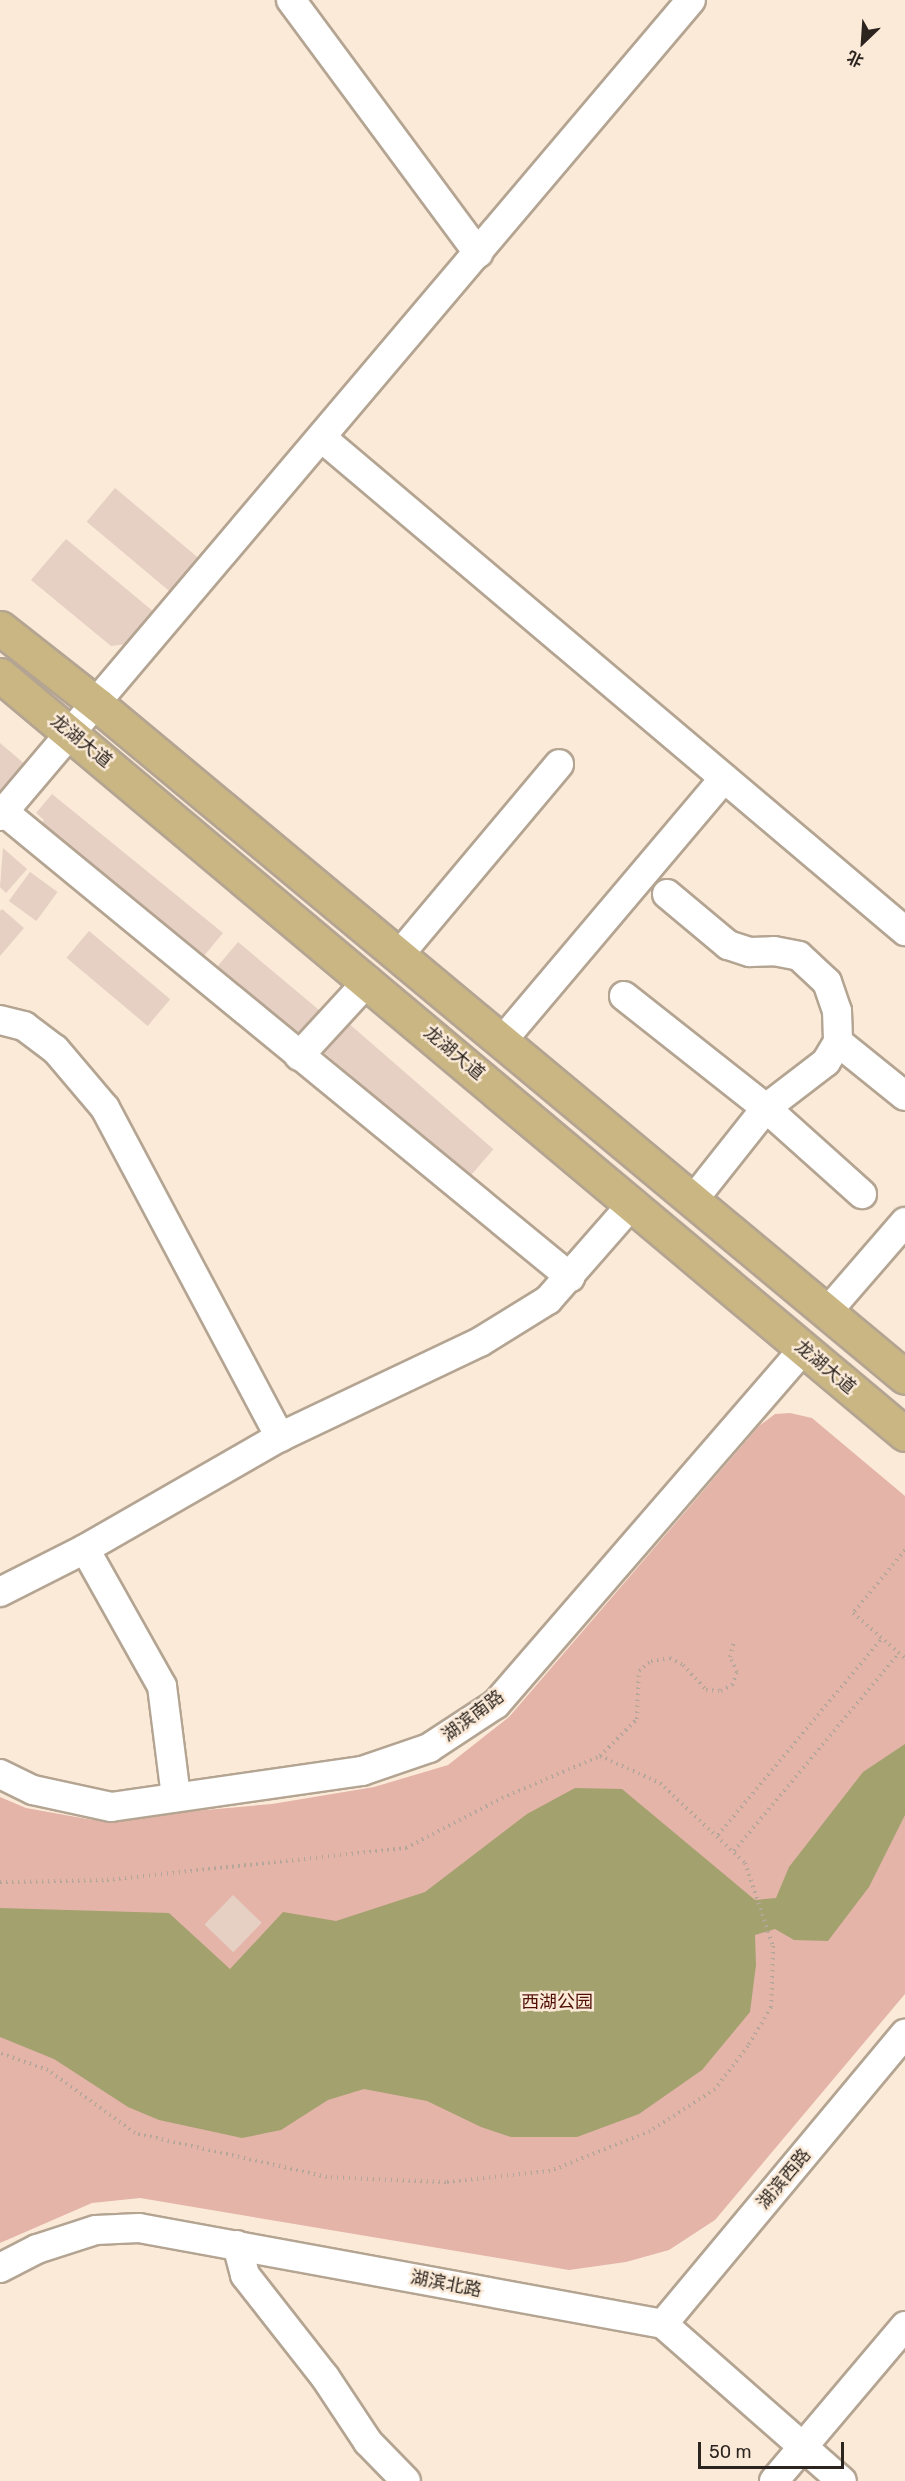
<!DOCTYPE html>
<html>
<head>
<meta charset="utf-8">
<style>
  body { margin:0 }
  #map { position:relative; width:905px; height:2481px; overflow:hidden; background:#fbead8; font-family:Rubik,"Noto Sans SC",sans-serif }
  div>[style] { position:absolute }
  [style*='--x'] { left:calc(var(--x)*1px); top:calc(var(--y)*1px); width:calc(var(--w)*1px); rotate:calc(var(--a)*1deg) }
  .green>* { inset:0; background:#e4b4a9 }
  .water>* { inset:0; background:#a3a16e }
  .building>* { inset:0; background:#e6cfc3; transform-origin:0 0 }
  .path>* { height:4px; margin-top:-2px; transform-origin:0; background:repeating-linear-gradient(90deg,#b4a799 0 1.5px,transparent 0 6px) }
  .roads { filter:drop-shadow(2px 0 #b4a492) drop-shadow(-2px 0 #b4a492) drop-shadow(0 2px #b4a492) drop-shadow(0 -2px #b4a492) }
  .minor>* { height:28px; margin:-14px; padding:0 14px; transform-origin:14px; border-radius:14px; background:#fff }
  .major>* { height:33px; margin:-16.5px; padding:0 16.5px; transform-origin:16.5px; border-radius:16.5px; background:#c9b683 }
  span { translate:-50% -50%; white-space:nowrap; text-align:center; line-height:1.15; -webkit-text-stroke:5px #fbead8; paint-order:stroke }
  .street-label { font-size:18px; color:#2c251f }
  .park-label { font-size:18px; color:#531106 }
  .north { position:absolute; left:833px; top:12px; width:60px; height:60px; -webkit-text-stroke:4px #fbead8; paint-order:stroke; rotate:205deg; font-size:16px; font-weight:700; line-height:24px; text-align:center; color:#2c251f }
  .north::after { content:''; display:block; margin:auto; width:21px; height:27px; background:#2c251f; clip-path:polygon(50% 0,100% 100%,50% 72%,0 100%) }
  .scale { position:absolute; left:698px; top:2442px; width:146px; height:27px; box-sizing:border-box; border:3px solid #2c251f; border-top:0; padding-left:8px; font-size:18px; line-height:21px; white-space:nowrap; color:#2c251f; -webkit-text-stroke:4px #fbead8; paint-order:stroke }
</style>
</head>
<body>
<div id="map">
  <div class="green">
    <div style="clip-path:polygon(790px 1413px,812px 1418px,905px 1496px,905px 1994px,715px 2220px,669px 2250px,626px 2262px,569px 2270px,140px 2198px,92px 2203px,0 2243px,0 1797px,26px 1808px,93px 1820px,272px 1804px,374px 1787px,448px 1765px,509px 1717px,759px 1426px,775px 1414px)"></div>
  </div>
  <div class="water">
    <div style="clip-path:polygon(905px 1744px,905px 1815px,869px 1887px,828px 1941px,794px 1940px,775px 1929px,755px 1935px,756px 1965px,750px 2012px,702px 2070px,639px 2114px,577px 2137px,511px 2137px,481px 2127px,427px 2101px,364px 2089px,328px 2100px,281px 2130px,242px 2138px,159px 2120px,128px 2107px,54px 2059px,0 2037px,0 1908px,169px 1913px,230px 1969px,283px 1912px,336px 1921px,425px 1892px,527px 1814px,575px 1788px,622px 1789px,755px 1900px,776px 1898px,789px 1867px,863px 1772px)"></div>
  </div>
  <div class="building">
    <div style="left:115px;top:488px;width:114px;height:44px;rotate:40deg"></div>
    <div style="clip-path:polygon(66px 539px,154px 612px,127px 644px,111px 646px,31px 580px)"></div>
    <div style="clip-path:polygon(0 743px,27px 766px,0 798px)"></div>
    <div style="clip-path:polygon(52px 794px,223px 933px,203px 957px,40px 825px,44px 820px,36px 813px)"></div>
    <div style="clip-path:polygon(3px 848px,27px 869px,6px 893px,0 887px)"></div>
    <div style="left:30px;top:872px;width:34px;height:36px;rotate:36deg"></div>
    <div style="clip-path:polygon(2px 909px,24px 928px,0 956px,0 911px)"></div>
    <div style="left:89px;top:931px;width:106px;height:35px;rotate:40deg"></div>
    <div style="left:238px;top:942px;width:112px;height:34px;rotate:40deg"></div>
    <div style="left:347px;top:1022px;width:194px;height:38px;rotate:41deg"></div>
    <div style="left:233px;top:1895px;width:40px;height:41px;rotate:44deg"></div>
  </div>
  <div class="path">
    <div style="--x:905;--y:1550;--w:82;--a:129.5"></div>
    <div style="--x:853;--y:1613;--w:69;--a:40.9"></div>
    <div style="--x:600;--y:1756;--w:52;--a:-45"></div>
    <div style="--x:637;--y:1719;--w:48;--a:-87.6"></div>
    <div style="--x:639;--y:1671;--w:16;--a:-40"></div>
    <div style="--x:651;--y:1661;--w:19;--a:-9"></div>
    <div style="--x:670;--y:1658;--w:15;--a:28"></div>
    <div style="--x:683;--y:1665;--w:34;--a:47"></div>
    <div style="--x:706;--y:1690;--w:15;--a:4"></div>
    <div style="--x:721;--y:1691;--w:13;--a:-29"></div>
    <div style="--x:732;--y:1685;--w:14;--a:-69"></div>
    <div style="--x:737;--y:1672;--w:17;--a:-115"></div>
    <div style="--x:730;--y:1657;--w:16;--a:-76"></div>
    <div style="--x:718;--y:1835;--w:256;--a:-50.2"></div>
    <div style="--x:734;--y:1851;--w:258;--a:-50.2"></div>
    <div style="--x:0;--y:1882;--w:107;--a:-1.1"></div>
    <div style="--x:107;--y:1880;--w:301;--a:-6.1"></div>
    <div style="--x:406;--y:1848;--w:108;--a:-27.5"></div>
    <div style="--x:502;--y:1798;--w:107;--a:-23.2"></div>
    <div style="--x:600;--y:1756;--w:66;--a:24.2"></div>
    <div style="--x:660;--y:1783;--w:117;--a:43.3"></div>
    <div style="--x:745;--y:1863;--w:88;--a:71.4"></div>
    <div style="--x:773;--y:1946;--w:61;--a:91.9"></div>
    <div style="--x:771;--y:2007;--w:45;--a:120.5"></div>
    <div style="--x:748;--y:2046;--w:54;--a:127.5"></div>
    <div style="--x:715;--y:2089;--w:77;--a:147.1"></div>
    <div style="--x:650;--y:2131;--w:108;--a:158.2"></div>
    <div style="--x:550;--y:2171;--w:105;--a:174"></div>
    <div style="--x:446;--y:2182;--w:119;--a:-177.6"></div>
    <div style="--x:327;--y:2177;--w:197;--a:-167.1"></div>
    <div style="--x:135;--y:2133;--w:107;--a:-144.1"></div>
    <div style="--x:48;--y:2070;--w:51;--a:-160.5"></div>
  </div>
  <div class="roads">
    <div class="minor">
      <div style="--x:291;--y:0;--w:315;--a:53.5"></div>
      <div style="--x:322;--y:438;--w:764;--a:40.22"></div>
      <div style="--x:4;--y:812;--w:733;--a:39.4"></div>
      <div style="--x:0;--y:816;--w:1069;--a:-49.74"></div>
      <div style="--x:667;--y:894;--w:80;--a:39.9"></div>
      <div style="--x:728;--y:945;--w:23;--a:18"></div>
      <div style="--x:750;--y:952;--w:24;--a:-2"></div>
      <div style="--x:774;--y:951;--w:25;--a:11"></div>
      <div style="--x:799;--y:956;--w:38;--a:43"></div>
      <div style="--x:827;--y:982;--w:31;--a:71"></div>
      <div style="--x:837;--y:1011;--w:31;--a:88"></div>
      <div style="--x:838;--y:1042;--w:23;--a:121"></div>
      <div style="--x:826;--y:1062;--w:76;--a:142.5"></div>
      <div style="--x:766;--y:1108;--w:117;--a:128.4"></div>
      <div style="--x:399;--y:955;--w:249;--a:-50"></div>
      <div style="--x:624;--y:996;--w:181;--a:38.3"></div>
      <div style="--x:766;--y:1108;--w:129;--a:41.9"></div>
      <div style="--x:0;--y:1020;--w:25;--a:14"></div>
      <div style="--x:24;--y:1026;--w:39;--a:37"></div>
      <div style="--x:55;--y:1049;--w:77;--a:49.7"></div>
      <div style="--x:105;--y:1108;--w:373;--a:62"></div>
      <div style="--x:502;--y:1041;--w:344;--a:-49.8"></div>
      <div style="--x:838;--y:1042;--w:86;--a:38.9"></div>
      <div style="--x:299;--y:1056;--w:102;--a:-47.4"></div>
      <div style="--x:827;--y:1312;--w:119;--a:-49.1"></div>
      <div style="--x:85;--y:1549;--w:157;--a:60.7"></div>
      <div style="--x:162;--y:1686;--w:112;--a:82.8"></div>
      <div style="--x:0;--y:1592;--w:95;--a:-26.8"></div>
      <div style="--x:85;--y:1549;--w:225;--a:-29.9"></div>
      <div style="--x:280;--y:1437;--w:221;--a:-25.4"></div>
      <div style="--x:480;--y:1342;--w:80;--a:-31.7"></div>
      <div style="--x:548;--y:1300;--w:129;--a:-48.8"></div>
      <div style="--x:0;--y:1774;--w:37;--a:26"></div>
      <div style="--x:33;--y:1790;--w:80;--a:12.3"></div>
      <div style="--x:111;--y:1807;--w:254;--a:-8.2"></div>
      <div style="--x:362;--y:1771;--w:71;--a:-18.9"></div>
      <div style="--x:429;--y:1748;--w:80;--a:-33.3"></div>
      <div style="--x:496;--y:1704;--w:470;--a:-49.1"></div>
      <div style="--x:237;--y:2245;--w:31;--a:75"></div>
      <div style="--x:245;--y:2275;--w:130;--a:51.9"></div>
      <div style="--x:325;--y:2377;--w:78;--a:56.5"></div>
      <div style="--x:368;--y:2442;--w:54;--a:45.7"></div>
      <div style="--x:0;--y:2268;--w:42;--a:-27.2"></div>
      <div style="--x:37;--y:2249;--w:62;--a:-17.9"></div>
      <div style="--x:96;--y:2230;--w:43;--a:-2.7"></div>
      <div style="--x:139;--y:2228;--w:533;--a:10.38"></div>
      <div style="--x:663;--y:2324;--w:238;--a:41.3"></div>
      <div style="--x:663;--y:2324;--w:378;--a:-50.2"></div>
      <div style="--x:774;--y:2481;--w:203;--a:-49.8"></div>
    </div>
    <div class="major">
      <div style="--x:0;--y:628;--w:125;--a:38.2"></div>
      <div style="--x:98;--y:705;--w:1050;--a:39.78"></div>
      <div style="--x:0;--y:675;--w:1181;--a:39.99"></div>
    </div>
  </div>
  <div class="street-label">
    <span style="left:81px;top:741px;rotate:39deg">龙湖大道</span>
    <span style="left:454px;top:1053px;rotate:40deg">龙湖大道</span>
    <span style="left:825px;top:1367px;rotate:40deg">龙湖大道</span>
    <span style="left:473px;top:1716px;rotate:-37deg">湖滨南路</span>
    <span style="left:784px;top:2179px;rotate:-50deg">湖滨西路</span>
    <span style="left:446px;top:2284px;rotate:11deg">湖滨北路</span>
  </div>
  <div class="park-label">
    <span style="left:557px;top:2002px">西湖公园</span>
  </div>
  <div class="north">北</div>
  <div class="scale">50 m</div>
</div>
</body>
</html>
